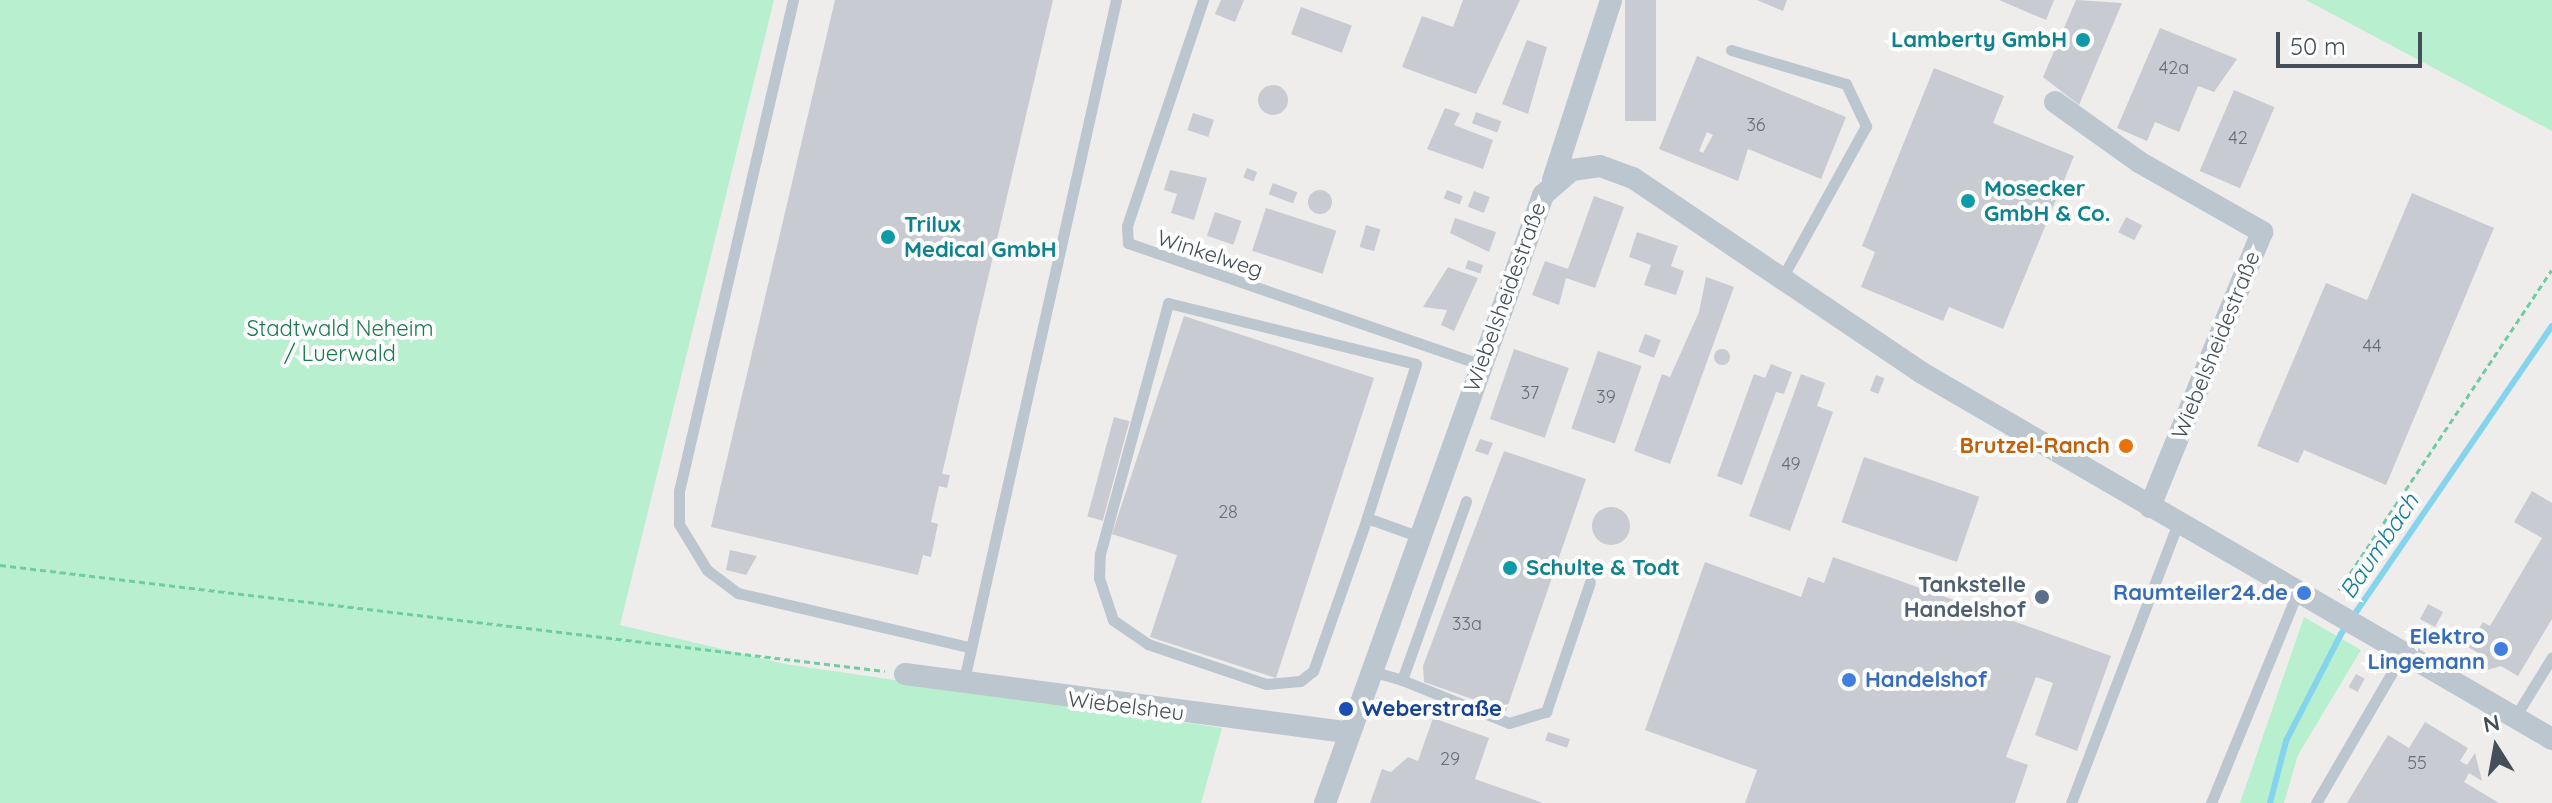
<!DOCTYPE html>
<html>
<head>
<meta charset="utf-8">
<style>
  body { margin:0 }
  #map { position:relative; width:2552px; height:803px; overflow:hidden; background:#efecec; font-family:Quicksand,sans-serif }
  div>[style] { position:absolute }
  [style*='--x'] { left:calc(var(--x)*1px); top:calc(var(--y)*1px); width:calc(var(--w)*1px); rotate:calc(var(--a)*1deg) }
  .green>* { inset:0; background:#b8efce }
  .stream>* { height:6px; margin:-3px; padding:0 3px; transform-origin:3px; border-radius:3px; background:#84d4ed }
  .building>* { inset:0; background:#c8cbd1; transform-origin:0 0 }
  .round { border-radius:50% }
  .path>* { height:3px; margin-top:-1.5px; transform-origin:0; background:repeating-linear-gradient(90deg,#70cda1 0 6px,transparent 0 10px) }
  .lane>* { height:11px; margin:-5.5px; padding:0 5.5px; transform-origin:5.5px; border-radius:5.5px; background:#bcc6cf }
  .street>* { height:22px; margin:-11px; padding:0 11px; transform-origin:11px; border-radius:11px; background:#bcc6cf }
  .dots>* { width:22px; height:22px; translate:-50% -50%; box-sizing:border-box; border:4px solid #fff; border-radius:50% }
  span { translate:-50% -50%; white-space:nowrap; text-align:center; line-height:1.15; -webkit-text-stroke:8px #fff; paint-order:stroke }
  .number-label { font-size:18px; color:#656e77 }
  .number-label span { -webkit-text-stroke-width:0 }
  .culture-label { font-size:22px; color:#0d838f; font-weight:700 }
  .right { translate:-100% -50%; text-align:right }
  .left { translate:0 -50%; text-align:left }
  .street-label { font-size:22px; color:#444f59 }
  .park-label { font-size:22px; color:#157b4a }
  .food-label { font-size:22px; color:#c56008; font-weight:700 }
  .service-label { font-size:22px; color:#4e5e75; font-weight:700 }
  .shop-label { font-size:22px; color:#366cbe; font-weight:700 }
  .transit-label { font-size:22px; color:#164399; font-weight:700 }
  .water-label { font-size:24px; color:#0a7ca0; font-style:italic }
  .north { position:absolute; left:2456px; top:707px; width:80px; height:80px; -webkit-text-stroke:6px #fff; paint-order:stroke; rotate:349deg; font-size:22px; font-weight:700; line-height:32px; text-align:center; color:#444f59 }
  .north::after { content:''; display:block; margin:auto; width:28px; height:36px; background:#444f59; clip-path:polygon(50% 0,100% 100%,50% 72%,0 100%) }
  .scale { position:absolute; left:2276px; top:32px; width:146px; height:36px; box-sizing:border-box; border:4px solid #444f59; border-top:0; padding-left:10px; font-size:24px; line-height:28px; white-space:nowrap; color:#444f59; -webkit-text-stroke:6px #fff; paint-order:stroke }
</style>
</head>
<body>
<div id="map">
  <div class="green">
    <div style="clip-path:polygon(0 0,774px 0,620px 625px,785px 664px,1222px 728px,1201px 803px,0 803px)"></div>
    <div style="clip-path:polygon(2306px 0,2552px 0,2552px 131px)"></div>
    <div style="clip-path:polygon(2304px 617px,2361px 650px,2298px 755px,2284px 803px,2240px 803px)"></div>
  </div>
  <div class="stream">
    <div style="--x:2270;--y:803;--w:64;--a:-75.5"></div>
    <div style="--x:2286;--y:741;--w:120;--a:-62.8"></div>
    <div style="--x:2341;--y:634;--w:373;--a:-55.6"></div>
  </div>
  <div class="building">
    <div style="clip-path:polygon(835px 0,1053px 0,942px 474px,950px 475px,947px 488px,939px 486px,931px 522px,938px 524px,931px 557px,923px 555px,918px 575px,711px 527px)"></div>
    <div style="clip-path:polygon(1221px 0,1244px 0,1235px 22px,1215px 14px)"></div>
    <div style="clip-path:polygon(1463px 0,1520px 0,1476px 94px,1402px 67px,1422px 16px,1453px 27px)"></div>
    <div style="left:1625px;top:0;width:31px;height:121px"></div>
    <div style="clip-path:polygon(1757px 0,1787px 0,1783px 11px)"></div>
    <div style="clip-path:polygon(1999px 0,2054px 0,2046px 20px)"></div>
    <div style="clip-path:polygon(2076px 0,2122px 3px,2079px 105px,2043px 77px)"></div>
    <div style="left:1301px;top:7px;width:54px;height:29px;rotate:20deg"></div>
    <div style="clip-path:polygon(2160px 28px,2237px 59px,2214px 92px,2198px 86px,2179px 132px,2155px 122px,2147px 141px,2117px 128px)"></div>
    <div style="clip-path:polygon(1527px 40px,1547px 47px,1528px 114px,1502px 104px)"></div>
    <div style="clip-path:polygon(evenodd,1697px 56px,1846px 117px,1821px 179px,1748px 149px,1738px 181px,1659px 149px,1697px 56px,1707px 132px,1713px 135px,1703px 153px,1699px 151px,1707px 132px)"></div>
    <div style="clip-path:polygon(1934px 68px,2004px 96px,1993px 123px,2074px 156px,2003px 329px,1949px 307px,1943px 321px,1861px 287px,1875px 252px,1862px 246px)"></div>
    <div class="round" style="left:1258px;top:85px;width:30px;height:30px"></div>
    <div style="left:2234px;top:90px;width:44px;height:88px;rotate:23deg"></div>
    <div style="clip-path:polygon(1445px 108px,1460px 113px,1454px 125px,1493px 140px,1483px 169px,1427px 149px)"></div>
    <div style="left:1476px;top:112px;width:27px;height:12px;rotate:20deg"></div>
    <div style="left:1193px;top:113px;width:22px;height:18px;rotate:18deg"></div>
    <div style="left:1247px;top:168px;width:11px;height:10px;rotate:22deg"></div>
    <div style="clip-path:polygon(1170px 170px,1207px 178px,1194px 220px,1171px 213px,1177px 194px,1164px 190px)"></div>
    <div style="left:1273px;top:183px;width:26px;height:12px;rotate:21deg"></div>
    <div class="round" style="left:1308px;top:190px;width:24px;height:24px"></div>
    <div style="left:1447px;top:190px;width:17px;height:9px;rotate:21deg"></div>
    <div style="left:1474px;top:191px;width:17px;height:17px;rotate:21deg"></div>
    <div style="clip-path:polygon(2412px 193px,2494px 228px,2386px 485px,2304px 450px,2298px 463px,2257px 446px,2326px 283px,2367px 300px)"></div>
    <div style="clip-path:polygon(1594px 196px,1624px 207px,1595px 288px,1566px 278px,1559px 305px,1532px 295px,1545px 261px,1568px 269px)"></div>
    <div style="left:1266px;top:208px;width:74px;height:45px;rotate:18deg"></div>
    <div style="left:1215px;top:212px;width:28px;height:25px;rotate:19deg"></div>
    <div style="left:2126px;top:217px;width:18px;height:17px;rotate:27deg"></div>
    <div style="clip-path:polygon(1455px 218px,1496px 232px,1489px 252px,1450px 233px)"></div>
    <div style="left:1366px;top:225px;width:15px;height:23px;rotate:16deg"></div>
    <div style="clip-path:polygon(1637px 232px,1678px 246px,1671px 266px,1684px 271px,1676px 295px,1644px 285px,1651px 265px,1629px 257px)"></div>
    <div style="left:1468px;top:260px;width:16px;height:9px;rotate:18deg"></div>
    <div style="clip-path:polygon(1448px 267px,1478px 278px,1454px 331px,1441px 325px,1447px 310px,1423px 307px)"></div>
    <div style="clip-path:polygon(1706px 277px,1734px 287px,1670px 464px,1634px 451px,1662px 374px,1670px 377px,1699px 312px)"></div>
    <div style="clip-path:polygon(1184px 316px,1374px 378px,1276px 678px,1150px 637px,1177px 555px,1112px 534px)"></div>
    <div style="left:1645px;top:334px;width:17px;height:19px;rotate:21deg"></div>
    <div class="round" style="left:1714px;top:349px;width:16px;height:16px"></div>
    <div style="left:1514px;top:349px;width:58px;height:74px;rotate:19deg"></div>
    <div style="left:1598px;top:351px;width:46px;height:82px;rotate:19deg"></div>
    <div style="clip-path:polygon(1771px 364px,1792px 372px,1784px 394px,1776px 392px,1742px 485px,1717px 476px,1754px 374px,1765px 378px)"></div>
    <div style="clip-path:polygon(1801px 374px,1825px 383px,1817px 406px,1833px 412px,1790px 531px,1749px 516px)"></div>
    <div style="left:1876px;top:375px;width:9px;height:17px;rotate:21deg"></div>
    <div style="left:1114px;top:417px;width:16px;height:103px;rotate:15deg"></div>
    <div style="clip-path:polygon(1480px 439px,1493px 443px,1488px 455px,1475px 451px)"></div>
    <div style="clip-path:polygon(1504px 451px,1586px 479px,1506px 711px,1424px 682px,1423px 666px)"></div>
    <div style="left:1864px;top:457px;width:122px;height:69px;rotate:19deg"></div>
    <div style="clip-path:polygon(2532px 491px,2552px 503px,2552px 619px,2518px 676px,2501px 666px,2487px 670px,2483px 656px,2468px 647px,2483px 622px,2490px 626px,2542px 538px,2514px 522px)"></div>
    <div class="round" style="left:1592px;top:507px;width:38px;height:38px"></div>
    <div style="clip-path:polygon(730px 550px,757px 556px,746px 575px,726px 570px)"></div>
    <div style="clip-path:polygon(1833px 557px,2111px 656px,2077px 751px,2035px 735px,2053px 683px,2036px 677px,2006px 757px,2028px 765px,2015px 803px,1745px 803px,1757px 770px,1645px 730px,1705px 562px,1801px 597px,1808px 577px,1824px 583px)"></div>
    <div style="left:2428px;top:604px;width:17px;height:17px;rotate:28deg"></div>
    <div style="left:2356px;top:674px;width:10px;height:15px;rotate:29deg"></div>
    <div style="clip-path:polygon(1433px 718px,1489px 738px,1475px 779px,1543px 803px,1370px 803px,1382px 769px,1391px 772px,1408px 757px,1418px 761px)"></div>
    <div style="clip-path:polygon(2425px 722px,2468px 748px,2460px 761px,2467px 765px,2475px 753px,2482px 781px,2469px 773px,2464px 782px,2499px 803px,2347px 803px,2388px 735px,2409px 748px)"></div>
    <div style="left:1548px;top:732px;width:23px;height:9px;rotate:18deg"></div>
  </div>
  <div class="path">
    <div style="--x:0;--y:565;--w:891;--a:6.83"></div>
    <div style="--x:2339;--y:590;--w:384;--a:-56.4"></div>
  </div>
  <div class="lane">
    <div style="--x:793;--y:0;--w:504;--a:103.07"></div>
    <div style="--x:679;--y:491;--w:33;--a:90"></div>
    <div style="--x:679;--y:524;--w:54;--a:58.7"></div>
    <div style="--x:707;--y:570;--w:39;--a:37"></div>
    <div style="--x:738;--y:593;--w:237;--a:13.2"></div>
    <div style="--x:1203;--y:0;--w:238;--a:108.6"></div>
    <div style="--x:1127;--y:226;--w:17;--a:87"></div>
    <div style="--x:1128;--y:243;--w:371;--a:19"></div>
    <div style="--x:1731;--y:50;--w:120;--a:16.5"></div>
    <div style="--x:1846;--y:84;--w:47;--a:64.5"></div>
    <div style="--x:1866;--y:126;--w:174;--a:118.9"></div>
    <div style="--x:1367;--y:518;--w:162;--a:109.4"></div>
    <div style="--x:1313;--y:671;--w:16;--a:142"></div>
    <div style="--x:1300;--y:681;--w:34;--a:175"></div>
    <div style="--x:1266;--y:684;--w:125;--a:-161.3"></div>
    <div style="--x:1148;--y:644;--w:42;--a:-145.6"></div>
    <div style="--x:1113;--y:620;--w:44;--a:-108.4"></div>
    <div style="--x:1099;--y:578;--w:24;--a:-88"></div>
    <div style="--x:1100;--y:554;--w:260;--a:-74.8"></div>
    <div style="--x:1168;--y:303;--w:255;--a:13.8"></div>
    <div style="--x:1416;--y:364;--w:162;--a:107.7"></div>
    <div style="--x:1367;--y:518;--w:56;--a:19.7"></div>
    <div style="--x:1371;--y:671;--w:32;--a:16"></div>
    <div style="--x:1402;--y:680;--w:190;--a:-70.3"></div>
    <div style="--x:964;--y:680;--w:697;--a:-77.4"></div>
    <div style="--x:1402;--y:680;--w:115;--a:21.9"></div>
    <div style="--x:1509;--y:723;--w:39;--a:-17"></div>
    <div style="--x:1546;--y:712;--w:137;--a:-71.3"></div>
    <div style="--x:2515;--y:717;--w:70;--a:-58.3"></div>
    <div style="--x:2071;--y:803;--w:300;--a:-69.1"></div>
    <div style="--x:2211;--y:803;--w:229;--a:-67.7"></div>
    <div style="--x:2316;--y:803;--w:175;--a:-59.8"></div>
  </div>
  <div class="street">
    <div style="--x:2055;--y:102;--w:103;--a:35.5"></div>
    <div style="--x:2139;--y:162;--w:142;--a:29.6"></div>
    <div style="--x:2262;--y:232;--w:297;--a:112.2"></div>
    <div style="--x:1553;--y:180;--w:189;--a:-72.1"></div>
    <div style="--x:905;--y:674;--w:447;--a:7.5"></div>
    <div style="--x:1325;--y:803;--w:646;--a:-70.27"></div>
    <div style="--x:1543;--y:195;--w:38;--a:-41"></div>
    <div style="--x:1572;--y:170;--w:28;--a:-8"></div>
    <div style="--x:1600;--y:166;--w:35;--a:20"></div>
    <div style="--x:1633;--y:178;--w:349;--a:34"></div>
    <div style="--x:1922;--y:373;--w:729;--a:30.15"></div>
  </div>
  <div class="dots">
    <div style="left:2083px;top:40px;background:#0f9aa8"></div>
    <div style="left:1968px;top:201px;background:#0f9aa8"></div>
    <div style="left:888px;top:237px;background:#0f9aa8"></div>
    <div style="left:2126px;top:446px;background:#e8710a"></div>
    <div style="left:1510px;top:568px;background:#0f9aa8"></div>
    <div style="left:2304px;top:593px;background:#3f7fe0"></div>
    <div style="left:2042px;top:597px;background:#5c6f8a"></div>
    <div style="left:2501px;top:649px;background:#3f7fe0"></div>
    <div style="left:1849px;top:680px;background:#3f7fe0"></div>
    <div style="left:1346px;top:709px;background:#1a4fb4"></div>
  </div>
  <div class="number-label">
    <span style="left:2174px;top:68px">42a</span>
    <span style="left:1756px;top:125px">36</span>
    <span style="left:2238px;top:138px">42</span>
    <span style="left:2372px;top:346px">44</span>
    <span style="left:1530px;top:393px">37</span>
    <span style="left:1606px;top:397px">39</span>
    <span style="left:1791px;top:464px">49</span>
    <span style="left:1228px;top:512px">28</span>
    <span style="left:1467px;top:624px">33a</span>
    <span style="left:1450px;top:759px">29</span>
    <span style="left:2417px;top:763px">55</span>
  </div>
  <div class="culture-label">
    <span class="right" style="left:2067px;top:40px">Lamberty GmbH</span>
    <span class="left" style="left:1984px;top:201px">Mosecker<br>GmbH &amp; Co.</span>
    <span class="left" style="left:904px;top:237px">Trilux<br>Medical GmbH</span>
    <span class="left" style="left:1526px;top:568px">Schulte &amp; Todt</span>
  </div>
  <div class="street-label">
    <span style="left:1210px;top:254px;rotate:18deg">Winkelweg</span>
    <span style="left:1505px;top:297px;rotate:-70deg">Wiebelsheidestraße</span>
    <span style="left:2216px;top:345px;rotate:-68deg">Wiebelsheidestraße</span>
    <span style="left:1126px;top:706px;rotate:7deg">Wiebelsheu</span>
  </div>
  <div class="park-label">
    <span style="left:340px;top:341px">Stadtwald Neheim<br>/ Luerwald</span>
  </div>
  <div class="food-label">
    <span class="right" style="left:2110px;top:446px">Brutzel-Ranch</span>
  </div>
  <div class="service-label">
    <span class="right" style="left:2026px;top:597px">Tankstelle<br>Handelshof</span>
  </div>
  <div class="shop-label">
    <span class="right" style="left:2288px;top:593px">Raumteiler24.de</span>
    <span class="right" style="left:2485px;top:649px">Elektro<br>Lingemann</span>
    <span class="left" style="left:1865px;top:680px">Handelshof</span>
  </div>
  <div class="transit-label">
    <span class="left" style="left:1362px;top:709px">Weberstraße</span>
  </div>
  <div class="water-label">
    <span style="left:2379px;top:546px;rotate:-56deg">Baumbach</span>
  </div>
  <div class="north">N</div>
  <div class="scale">50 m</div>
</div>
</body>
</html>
